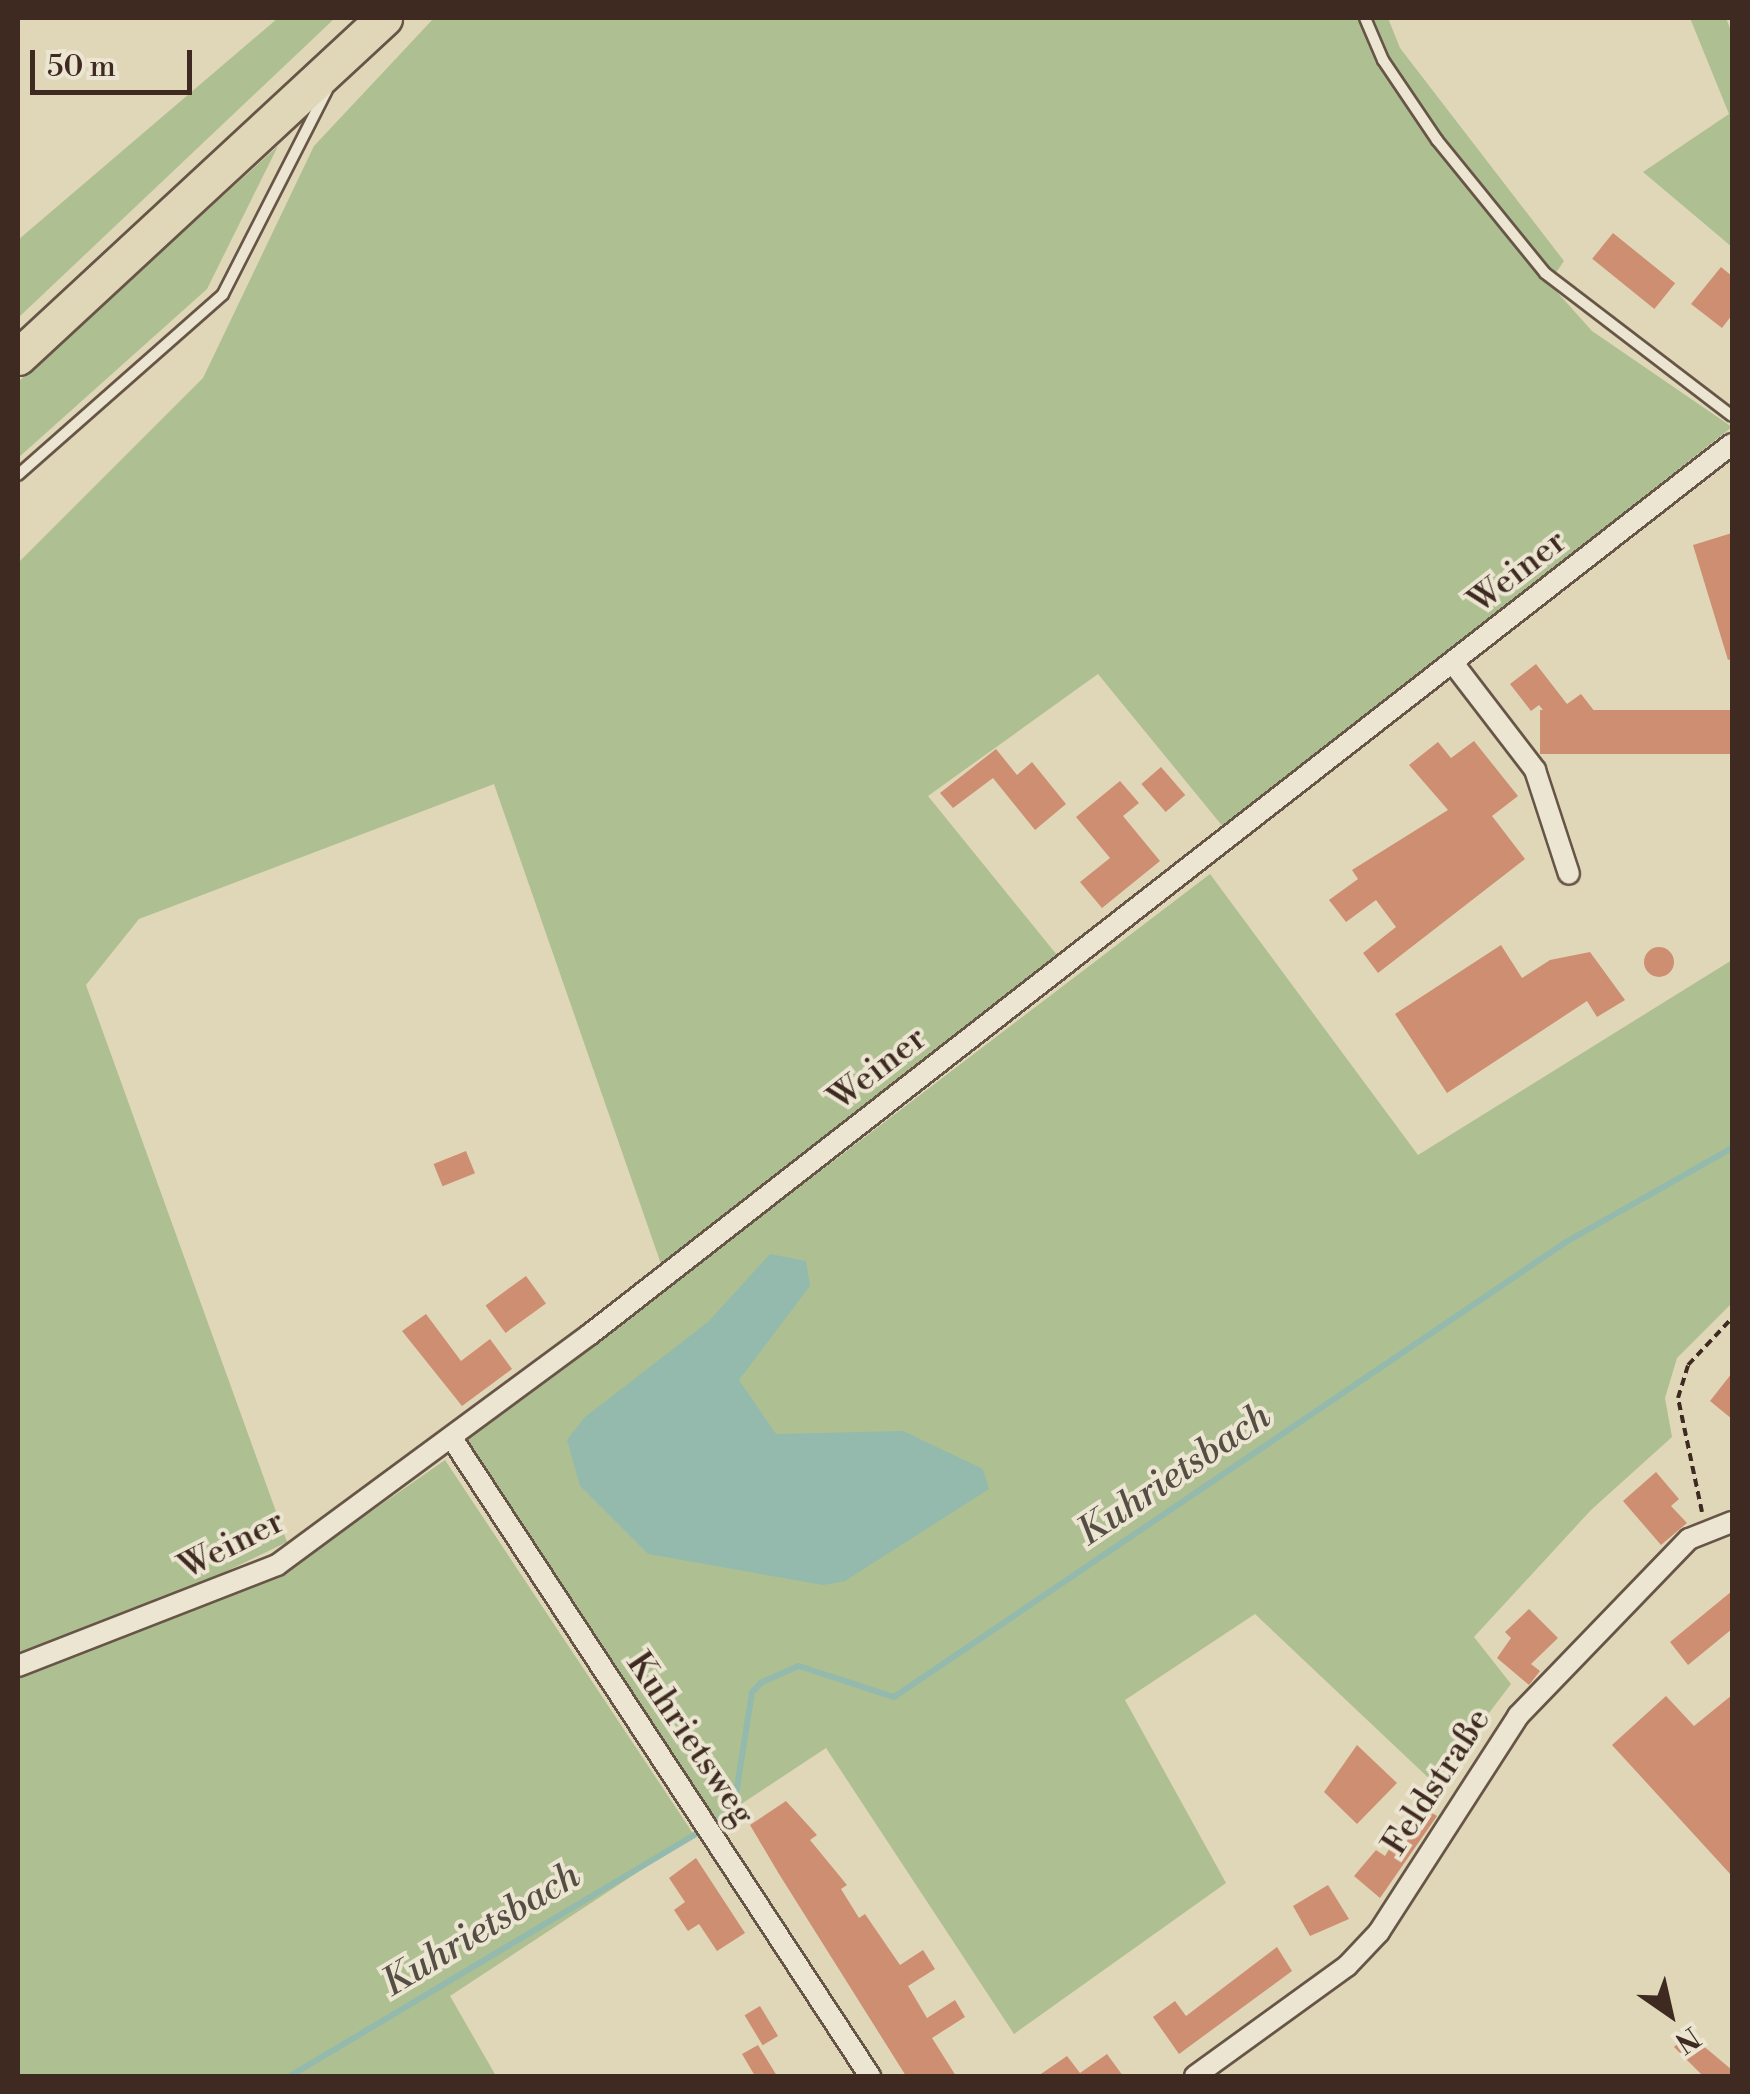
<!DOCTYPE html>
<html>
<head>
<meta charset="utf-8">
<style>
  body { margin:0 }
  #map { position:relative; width:1750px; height:2094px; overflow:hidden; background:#e0d7b8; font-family:"Libre Bodoni",serif }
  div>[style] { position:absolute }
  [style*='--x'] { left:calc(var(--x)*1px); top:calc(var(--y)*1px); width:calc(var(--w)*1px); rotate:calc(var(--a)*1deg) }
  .green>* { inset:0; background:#aebf92 }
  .water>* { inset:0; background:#94baad }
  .stream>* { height:6px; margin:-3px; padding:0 3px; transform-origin:3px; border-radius:3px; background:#94baad }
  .building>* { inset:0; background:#ce8e72; transform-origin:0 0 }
  .round { border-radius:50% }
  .path>* { height:4px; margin-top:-2px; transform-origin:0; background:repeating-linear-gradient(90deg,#3f2a21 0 8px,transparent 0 13px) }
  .roads { filter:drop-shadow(2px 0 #675547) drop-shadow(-2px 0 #675547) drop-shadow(0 2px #675547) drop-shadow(0 -2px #675547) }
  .service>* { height:10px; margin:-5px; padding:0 5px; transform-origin:5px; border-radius:5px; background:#ebe5d1 }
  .minor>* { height:20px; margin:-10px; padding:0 10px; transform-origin:10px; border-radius:10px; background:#ebe5d1 }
  .trunk>* { height:35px; margin:-17.5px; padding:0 17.5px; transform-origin:17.5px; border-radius:17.5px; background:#e0d7b8 }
  span { translate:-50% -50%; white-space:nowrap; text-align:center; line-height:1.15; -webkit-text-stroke:8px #ebe5d1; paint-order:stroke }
  .street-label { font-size:35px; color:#3f2a21 }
  .water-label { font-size:38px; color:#544e44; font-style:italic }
  .frame { position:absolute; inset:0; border:20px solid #3f2a21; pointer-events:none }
  .north { position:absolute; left:1620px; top:1964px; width:100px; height:100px; -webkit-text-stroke:8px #ebe5d1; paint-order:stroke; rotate:146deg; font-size:28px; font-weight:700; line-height:40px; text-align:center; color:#3f2a21 }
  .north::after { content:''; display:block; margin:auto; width:35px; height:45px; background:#3f2a21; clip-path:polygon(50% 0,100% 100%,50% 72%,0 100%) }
  .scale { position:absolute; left:30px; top:50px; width:162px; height:45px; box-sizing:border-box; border:5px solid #3f2a21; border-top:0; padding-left:12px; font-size:30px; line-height:35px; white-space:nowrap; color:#3f2a21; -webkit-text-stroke:8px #ebe5d1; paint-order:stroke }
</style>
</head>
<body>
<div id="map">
  <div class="green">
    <div style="clip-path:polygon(278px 18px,335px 18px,18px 318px,18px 240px)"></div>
    <div style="clip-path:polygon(434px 18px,1388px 18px,1400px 48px,1564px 261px,1549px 283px,1592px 331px,1732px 427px,1224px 828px,1098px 674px,928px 796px,1057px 955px,661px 1264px,494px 784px,139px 919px,86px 985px,287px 1542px,177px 1595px,18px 1653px,18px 563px,203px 378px,314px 146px)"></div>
    <div style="clip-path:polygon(1690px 18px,1726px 18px,1732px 33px,1732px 247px,1643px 172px,1729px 114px)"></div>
    <div style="clip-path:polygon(278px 146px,207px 289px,18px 458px,18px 382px)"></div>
    <div style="clip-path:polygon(1210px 874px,1418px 1155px,1732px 960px,1732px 1303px,1677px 1358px,1665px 1398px,1672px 1437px,1591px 1510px,1474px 1637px,1511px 1684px,1435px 1784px,1255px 1614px,1125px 1700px,1226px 1883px,1014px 2034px,826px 1748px,714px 1822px,462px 1444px)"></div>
    <div style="clip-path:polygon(445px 1460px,694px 1835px,450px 1996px,496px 2076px,18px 2076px,18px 1677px,280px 1575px)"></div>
  </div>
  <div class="water">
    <div style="clip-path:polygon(770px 1254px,806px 1261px,810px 1286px,739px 1380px,776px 1434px,903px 1431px,983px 1469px,989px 1489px,845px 1581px,823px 1585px,648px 1554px,580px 1486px,567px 1440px,585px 1417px,708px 1322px)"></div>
  </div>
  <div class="stream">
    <div style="--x:720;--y:1818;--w:18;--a:-38"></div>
    <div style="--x:734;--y:1807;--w:116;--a:-81.1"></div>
    <div style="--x:752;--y:1692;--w:14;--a:-45"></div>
    <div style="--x:762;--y:1682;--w:40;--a:-23.4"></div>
    <div style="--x:799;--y:1666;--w:100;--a:18.1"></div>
    <div style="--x:894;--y:1697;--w:812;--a:-34.1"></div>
    <div style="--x:1566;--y:1242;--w:191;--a:-29.5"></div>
    <div style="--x:290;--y:2076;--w:478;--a:-30.8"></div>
  </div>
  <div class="building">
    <div style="left:1613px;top:233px;width:80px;height:33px;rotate:39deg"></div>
    <div style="clip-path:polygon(1721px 267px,1732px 276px,1732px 315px,1722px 328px,1691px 304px)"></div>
    <div style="clip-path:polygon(1732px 533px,1732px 659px,1728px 660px,1693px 545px)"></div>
    <div style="clip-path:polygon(1536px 664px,1567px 704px,1581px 694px,1599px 717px,1567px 741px,1539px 705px,1531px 711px,1510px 684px)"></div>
    <div style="left:1732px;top:710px;width:44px;height:192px;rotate:90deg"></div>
    <div style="clip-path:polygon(1474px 741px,1518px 796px,1492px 816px,1525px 859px,1378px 973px,1363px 953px,1396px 927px,1376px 900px,1346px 922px,1329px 900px,1358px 879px,1352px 870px,1448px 810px,1409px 765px,1438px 742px,1451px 758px)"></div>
    <div style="clip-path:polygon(996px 749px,1017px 775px,1032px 762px,1066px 804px,1035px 830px,993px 778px,953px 808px,940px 793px)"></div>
    <div style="left:1161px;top:767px;width:37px;height:26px;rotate:49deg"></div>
    <div style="clip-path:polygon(1120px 781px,1139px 803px,1123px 816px,1160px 861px,1102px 908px,1080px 882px,1110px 858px,1076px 817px)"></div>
    <div style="clip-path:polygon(1501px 945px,1522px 978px,1550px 960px,1590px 952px,1625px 1000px,1597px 1017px,1587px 1001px,1447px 1093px,1395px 1014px)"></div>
    <div class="round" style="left:1644px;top:947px;width:30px;height:30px"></div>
    <div style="left:466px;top:1151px;width:24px;height:35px;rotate:68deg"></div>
    <div style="left:526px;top:1276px;width:34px;height:50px;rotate:54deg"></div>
    <div style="clip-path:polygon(426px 1314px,461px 1361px,490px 1339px,512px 1369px,462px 1406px,402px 1331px)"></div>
    <div style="clip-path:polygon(1732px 1373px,1732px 1419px,1710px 1401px)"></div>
    <div style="clip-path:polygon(1656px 1472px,1679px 1499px,1671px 1506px,1687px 1523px,1661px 1545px,1623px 1501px)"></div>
    <div style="clip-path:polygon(1732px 1591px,1732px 1629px,1688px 1665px,1670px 1642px)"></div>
    <div style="clip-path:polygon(1529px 1609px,1558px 1638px,1531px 1664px,1540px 1671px,1529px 1685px,1497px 1658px,1511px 1638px,1505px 1632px)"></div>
    <div style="clip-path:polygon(1732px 1695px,1732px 1876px,1612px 1745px,1666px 1696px,1694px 1726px)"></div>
    <div style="clip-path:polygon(1357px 1745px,1397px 1783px,1357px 1824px,1324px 1792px)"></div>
    <div style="clip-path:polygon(786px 1801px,817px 1835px,810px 1840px,847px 1885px,841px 1889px,859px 1918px,865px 1914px,900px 1965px,923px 1950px,935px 1969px,908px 1986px,927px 2018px,955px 2000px,965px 2017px,932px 2038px,956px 2076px,906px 2076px,779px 1874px,750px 1825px)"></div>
    <div style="clip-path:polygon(1416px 1803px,1437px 1816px,1380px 1898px,1354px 1876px,1376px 1850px,1385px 1856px)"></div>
    <div style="clip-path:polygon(696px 1858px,745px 1933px,717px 1951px,699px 1924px,688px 1931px,674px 1910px,685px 1902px,669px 1878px)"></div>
    <div style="clip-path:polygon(1328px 1885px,1349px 1919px,1310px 1936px,1293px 1906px)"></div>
    <div style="clip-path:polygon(1277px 1947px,1292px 1971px,1179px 2054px,1153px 2017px,1175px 2001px,1186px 2016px)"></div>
    <div style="left:760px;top:2006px;width:35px;height:18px;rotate:59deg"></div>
    <div style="clip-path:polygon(1688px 2033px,1732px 2070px,1732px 2076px,1703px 2076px,1674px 2047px)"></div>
    <div style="clip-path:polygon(758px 2045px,777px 2076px,755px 2076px,742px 2054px)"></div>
    <div style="clip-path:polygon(1107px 2054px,1123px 2076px,1038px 2076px,1067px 2056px,1080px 2073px)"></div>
  </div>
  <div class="path">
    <div style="--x:1702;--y:1512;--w:116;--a:-101.9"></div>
    <div style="--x:1678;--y:1398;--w:34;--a:-73"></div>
    <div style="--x:1688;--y:1365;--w:64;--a:-46.9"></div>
  </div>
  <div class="roads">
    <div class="service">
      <div style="--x:1365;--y:18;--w:46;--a:66.8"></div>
      <div style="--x:1383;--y:60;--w:97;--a:56"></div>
      <div style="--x:1437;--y:140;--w:171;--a:50.9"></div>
      <div style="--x:1545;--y:273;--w:235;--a:37.4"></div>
      <div style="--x:18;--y:475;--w:273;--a:-41.4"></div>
      <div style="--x:223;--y:294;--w:229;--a:-63"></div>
    </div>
    <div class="minor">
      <div style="--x:1453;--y:663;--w:135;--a:52.5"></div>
      <div style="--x:1535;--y:770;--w:109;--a:71.9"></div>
      <div style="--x:453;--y:1440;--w:761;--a:56.75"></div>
      <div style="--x:18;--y:1666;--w:278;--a:-21.3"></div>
      <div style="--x:277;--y:1565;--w:388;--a:-36.4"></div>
      <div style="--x:589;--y:1335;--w:1449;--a:-37.94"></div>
      <div style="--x:1195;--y:2076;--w:188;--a:-35.9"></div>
      <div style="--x:1347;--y:1966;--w:47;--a:-46.7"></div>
      <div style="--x:1379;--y:1932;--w:257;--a:-57.2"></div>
      <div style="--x:1518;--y:1716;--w:246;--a:-46"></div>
      <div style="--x:1689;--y:1539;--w:46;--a:-21.6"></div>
    </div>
    <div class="trunk">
      <div style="--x:18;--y:357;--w:499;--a:-42.8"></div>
    </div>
  </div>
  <div class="street-label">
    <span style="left:1518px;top:572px;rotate:-38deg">Weiner</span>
    <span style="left:878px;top:1069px;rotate:-38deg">Weiner</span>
    <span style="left:232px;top:1545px;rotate:-27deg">Weiner</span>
    <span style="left:690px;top:1739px;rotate:56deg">Kuhrietsweg</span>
    <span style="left:1437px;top:1782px;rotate:-57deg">Feldstraße</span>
  </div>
  <div class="water-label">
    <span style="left:1174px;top:1475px;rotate:-34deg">Kuhrietsbach</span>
    <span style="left:481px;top:1930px;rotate:-31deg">Kuhrietsbach</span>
  </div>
  <div class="frame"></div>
  <div class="north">N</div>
  <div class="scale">50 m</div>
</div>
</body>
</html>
